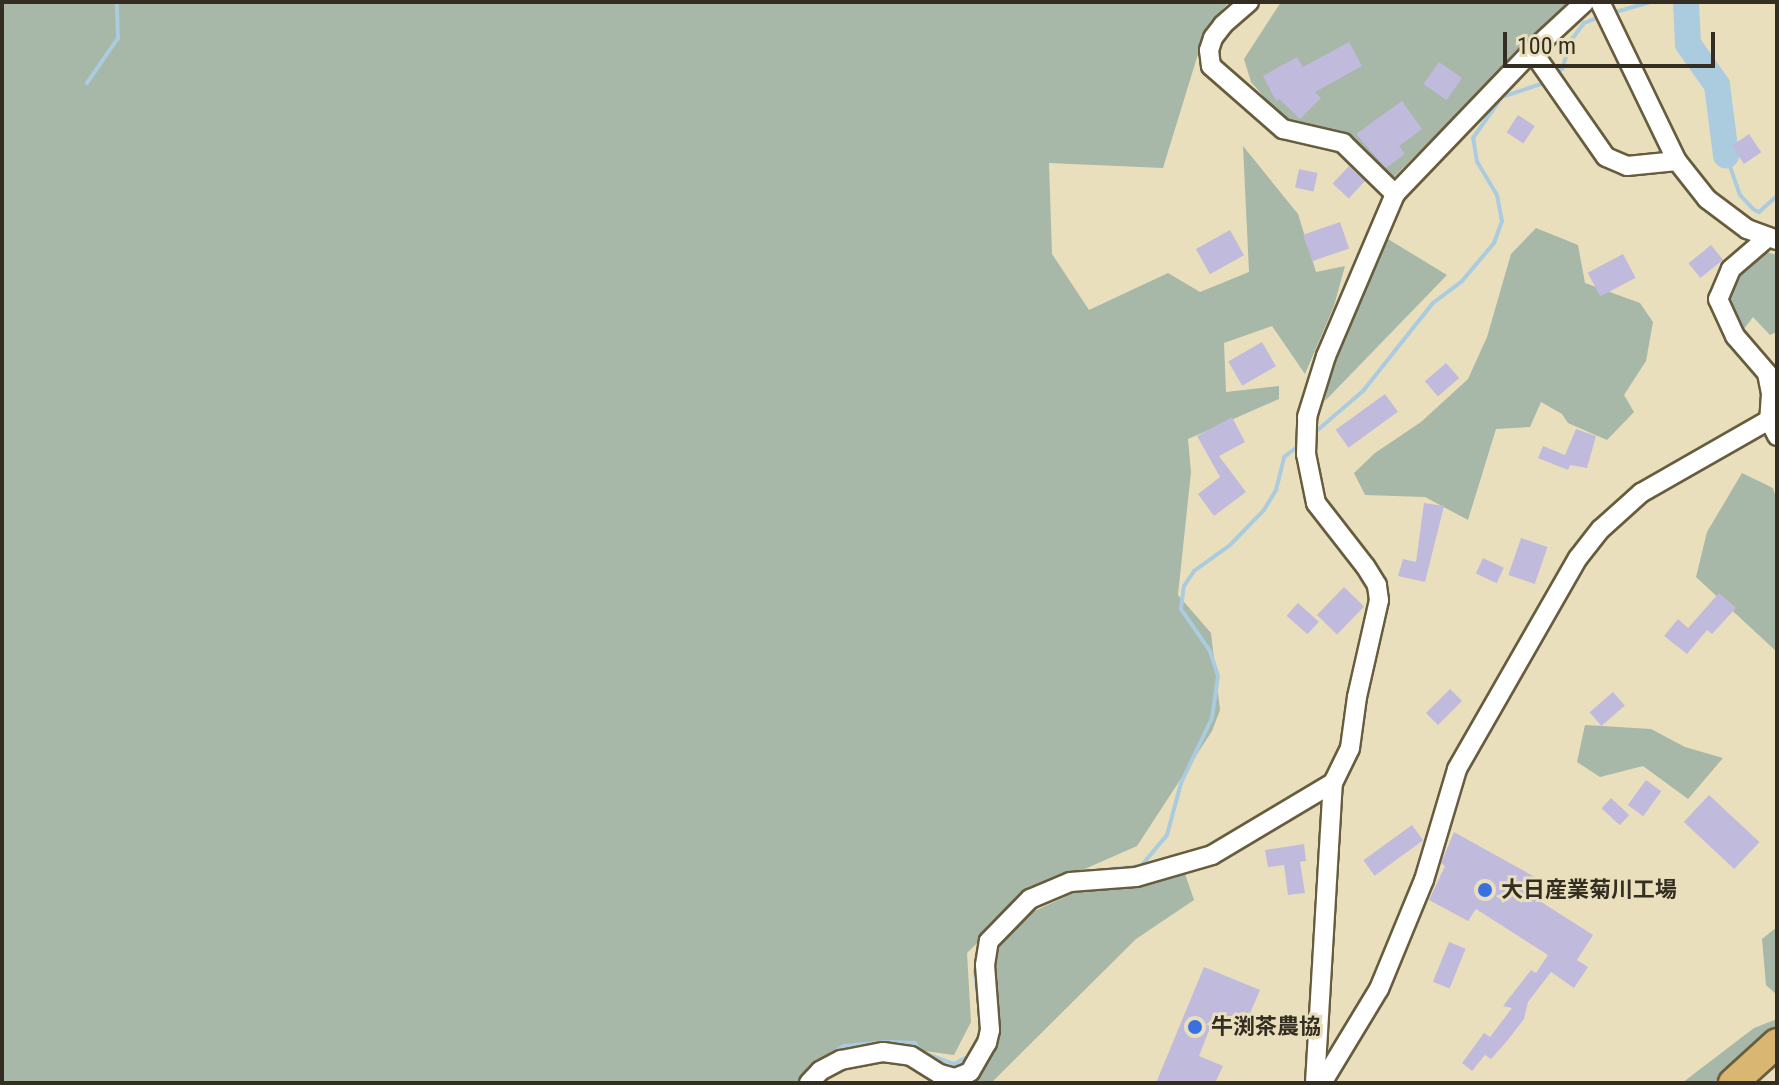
<!DOCTYPE html>
<html>
<head>
<meta charset="utf-8">
<style>
  body { margin:0 }
  #map { position:relative; width:1779px; height:1085px; overflow:hidden; background:#eadfbc; font-family:"Roboto Condensed","Noto Sans JP",sans-serif }
  div>[style] { position:absolute }
  [style*='--x'] { left:calc(var(--x)*1px); top:calc(var(--y)*1px); width:calc(var(--w)*1px); rotate:calc(var(--a)*1deg) }
  .green>* { inset:0; background:#a7b7a8 }
  .stream>* { height:4px; margin:-2px; padding:0 2px; transform-origin:2px; border-radius:2px; background:#abcbdf }
  .river>* { height:26px; margin:-13px; padding:0 13px; transform-origin:13px; border-radius:13px; background:#abcbdf }
  .building>* { inset:0; background:#c0bbdd; transform-origin:0 0 }
  .roads { filter:drop-shadow(2px 0 #675d3e) drop-shadow(-2px 0 #675d3e) drop-shadow(0 2px #675d3e) drop-shadow(0 -2px #675d3e) }
  .minor>* { height:18px; margin:-9px; padding:0 9px; transform-origin:9px; border-radius:9px; background:#fff }
  .highway>* { height:28px; margin:-14px; padding:0 14px; transform-origin:14px; border-radius:14px; background:#d9b672 }
  .dots>* { width:22px; height:22px; translate:-50% -50%; box-sizing:border-box; border:4px solid #eadfbc; border-radius:50% }
  span { translate:-50% -50%; white-space:nowrap; text-align:center; line-height:1.15; -webkit-text-stroke:6px #eadfbc; paint-order:stroke }
  .poi-label { font-size:22px; color:#332e21; font-weight:700 }
  .left { translate:0 -50%; text-align:left }
  .frame { position:absolute; inset:0; border:4px solid #332e21; pointer-events:none }
  .scale { position:absolute; left:1503px; top:32px; width:212px; height:36px; box-sizing:border-box; border:4px solid #332e21; border-top:0; padding-left:10px; font-size:24px; line-height:28px; white-space:nowrap; color:#332e21; -webkit-text-stroke:6px #eadfbc; paint-order:stroke }
</style>
</head>
<body>
<div id="map">
  <div class="green">
    <div style="clip-path:polygon(2px 2px,1229px 2px,1206px 28px,1163px 168px,1049px 163px,1052px 254px,1089px 310px,1168px 273px,1200px 292px,1249px 272px,1243px 146px,1298px 214px,1316px 272px,1345px 266px,1334px 306px,1305px 374px,1272px 326px,1224px 343px,1226px 392px,1279px 386px,1279px 399px,1188px 439px,1191px 472px,1178px 595px,1211px 633px,1220px 710px,1212px 731px,1137px 846px,1028px 894px,967px 953px,971px 1022px,954px 1055px,888px 1046px,802px 1083px,2px 1083px)"></div>
    <div style="clip-path:polygon(1281px 2px,1568px 2px,1392px 179px,1346px 133px,1287px 123px,1251px 82px,1244px 59px)"></div>
    <div style="clip-path:polygon(1536px 228px,1578px 245px,1585px 283px,1640px 303px,1653px 322px,1646px 361px,1624px 395px,1634px 412px,1607px 440px,1568px 423px,1562px 414px,1541px 402px,1530px 427px,1496px 429px,1468px 520px,1425px 497px,1365px 495px,1354px 473px,1375px 453px,1421px 422px,1468px 379px,1487px 337px,1511px 254px)"></div>
    <div style="clip-path:polygon(1383px 236px,1447px 275px,1325px 401px,1334px 355px)"></div>
    <div style="clip-path:polygon(1766px 252px,1777px 255px,1777px 332px,1770px 335px,1753px 317px,1741px 333px,1727px 326px,1724px 287px,1744px 262px)"></div>
    <div style="clip-path:polygon(1742px 473px,1773px 488px,1777px 502px,1777px 652px,1696px 577px,1707px 532px)"></div>
    <div style="clip-path:polygon(1585px 725px,1651px 729px,1685px 747px,1723px 758px,1688px 799px,1643px 766px,1600px 777px,1577px 762px)"></div>
    <div style="clip-path:polygon(1183px 868px,1194px 900px,1136px 939px,991px 1083px,969px 1083px,997px 1043px,990px 951px,1026px 915px,1076px 892px,1128px 885px)"></div>
    <div style="clip-path:polygon(1777px 927px,1777px 995px,1766px 985px,1762px 939px)"></div>
    <div style="clip-path:polygon(1777px 1019px,1777px 1027px,1713px 1083px,1682px 1083px,1754px 1028px)"></div>
  </div>
  <div class="stream">
    <div style="--x:1612;--y:13;--w:40;--a:-16"></div>
    <div style="--x:1556;--y:73;--w:7;--a:-34"></div>
    <div style="--x:1562;--y:69;--w:32;--a:-72"></div>
    <div style="--x:1572;--y:39;--w:20;--a:-53"></div>
    <div style="--x:1584;--y:23;--w:17;--a:-21"></div>
    <div style="--x:87;--y:83;--w:55;--a:-55.4"></div>
    <div style="--x:118;--y:38;--w:36;--a:-92"></div>
    <div style="--x:1726;--y:155;--w:42;--a:70.7"></div>
    <div style="--x:1740;--y:195;--w:19;--a:47"></div>
    <div style="--x:1753;--y:209;--w:7;--a:27"></div>
    <div style="--x:1759;--y:212;--w:24;--a:-42"></div>
    <div style="--x:1313;--y:434;--w:66;--a:-40.7"></div>
    <div style="--x:1363;--y:391;--w:112;--a:-51.5"></div>
    <div style="--x:1433;--y:303;--w:36;--a:-37"></div>
    <div style="--x:1462;--y:281;--w:50;--a:-49.9"></div>
    <div style="--x:1494;--y:243;--w:23;--a:-70"></div>
    <div style="--x:1502;--y:221;--w:26;--a:-101"></div>
    <div style="--x:1497;--y:195;--w:39;--a:-121"></div>
    <div style="--x:1477;--y:162;--w:24;--a:-99"></div>
    <div style="--x:1473;--y:138;--w:50;--a:-54.7"></div>
    <div style="--x:1502;--y:97;--w:47;--a:-18.4"></div>
    <div style="--x:1086;--y:872;--w:55;--a:-6.2"></div>
    <div style="--x:1141;--y:866;--w:40;--a:-50"></div>
    <div style="--x:1167;--y:835;--w:54;--a:-74.9"></div>
    <div style="--x:1181;--y:783;--w:72;--a:-64.5"></div>
    <div style="--x:1212;--y:718;--w:42;--a:-81.9"></div>
    <div style="--x:1218;--y:676;--w:26;--a:-108"></div>
    <div style="--x:1210;--y:651;--w:51;--a:-124.6"></div>
    <div style="--x:1181;--y:609;--w:23;--a:-83"></div>
    <div style="--x:1184;--y:586;--w:18;--a:-56"></div>
    <div style="--x:1194;--y:571;--w:44;--a:-35.8"></div>
    <div style="--x:1230;--y:545;--w:49;--a:-45.8"></div>
    <div style="--x:1264;--y:510;--w:23;--a:-59"></div>
    <div style="--x:1276;--y:490;--w:34;--a:-76"></div>
    <div style="--x:1284;--y:457;--w:20;--a:-37"></div>
    <div style="--x:984;--y:935;--w:40;--a:-47"></div>
    <div style="--x:980;--y:947;--w:25;--a:102"></div>
    <div style="--x:975;--y:971;--w:42;--a:83.2"></div>
    <div style="--x:819;--y:1062;--w:30;--a:-33"></div>
    <div style="--x:844;--y:1046;--w:43;--a:-5.3"></div>
    <div style="--x:887;--y:1042;--w:28;--a:2"></div>
    <div style="--x:915;--y:1043;--w:11;--a:56"></div>
    <div style="--x:921;--y:1052;--w:35;--a:20"></div>
    <div style="--x:954;--y:1064;--w:19;--a:-28"></div>
  </div>
  <div class="river">
    <div style="--x:1686;--y:2;--w:42;--a:87.3"></div>
    <div style="--x:1688;--y:44;--w:50;--a:54.7"></div>
    <div style="--x:1717;--y:85;--w:71;--a:82.7"></div>
  </div>
  <div class="building">
    <div style="clip-path:polygon(1349px 42px,1362px 66px,1315px 92px,1321px 98px,1300px 119px,1279px 99px,1276px 101px,1263px 76px,1297px 57px,1303px 67px)"></div>
    <div style="left:1439px;top:62px;width:28px;height:27px;rotate:35deg"></div>
    <div style="clip-path:polygon(1402px 101px,1422px 129px,1399px 146px,1405px 154px,1386px 168px,1356px 134px)"></div>
    <div style="left:1518px;top:115px;width:20px;height:21px;rotate:33deg"></div>
    <div style="left:1749px;top:134px;width:22px;height:21px;rotate:56deg"></div>
    <div style="left:1349px;top:166px;width:22px;height:24px;rotate:43deg"></div>
    <div style="left:1299px;top:169px;width:19px;height:19px;rotate:12deg"></div>
    <div style="left:1340px;top:222px;width:28px;height:39px;rotate:71deg"></div>
    <div style="left:1230px;top:230px;width:29px;height:39px;rotate:61deg"></div>
    <div style="left:1711px;top:245px;width:19px;height:29px;rotate:51deg"></div>
    <div style="left:1623px;top:254px;width:27px;height:40px;rotate:62deg"></div>
    <div style="left:1262px;top:342px;width:28px;height:39px;rotate:60deg"></div>
    <div style="left:1446px;top:363px;width:20px;height:28px;rotate:49deg"></div>
    <div style="left:1385px;top:394px;width:22px;height:61px;rotate:54deg"></div>
    <div style="clip-path:polygon(1232px 417px,1245px 442px,1219px 456px,1246px 492px,1214px 516px,1198px 494px,1220px 477px,1197px 436px)"></div>
    <div style="clip-path:polygon(1576px 429px,1596px 436px,1587px 468px,1570px 465px,1568px 470px,1538px 458px,1543px 446px,1565px 455px)"></div>
    <div style="clip-path:polygon(1424px 503px,1444px 506px,1425px 582px,1398px 576px,1403px 559px,1416px 562px)"></div>
    <div style="left:1521px;top:538px;width:28px;height:39px;rotate:19deg"></div>
    <div style="left:1483px;top:558px;width:23px;height:17px;rotate:25deg"></div>
    <div style="left:1344px;top:587px;width:28px;height:39px;rotate:44deg"></div>
    <div style="clip-path:polygon(1719px 593px,1736px 608px,1712px 634px,1707px 630px,1687px 654px,1664px 636px,1678px 619px,1688px 628px)"></div>
    <div style="left:1298px;top:603px;width:28px;height:17px;rotate:42deg"></div>
    <div style="left:1450px;top:689px;width:17px;height:34px;rotate:45deg"></div>
    <div style="left:1613px;top:692px;width:18px;height:31px;rotate:49deg"></div>
    <div style="left:1646px;top:780px;width:19px;height:31px;rotate:36deg"></div>
    <div style="left:1709px;top:795px;width:69px;height:37px;rotate:43deg"></div>
    <div style="left:1611px;top:798px;width:25px;height:14px;rotate:43deg"></div>
    <div style="left:1412px;top:825px;width:19px;height:60px;rotate:54deg"></div>
    <div style="clip-path:polygon(1454px 832px,1544px 882px,1535px 898px,1593px 935px,1577px 960px,1588px 967px,1574px 988px,1551px 972px,1528px 1002px,1524px 1019px,1507px 1041px,1491px 1059px,1485px 1055px,1472px 1071px,1462px 1063px,1484px 1033px,1490px 1037px,1512px 1008px,1503px 1006px,1531px 970px,1536px 973px,1548px 955px,1476px 909px,1468px 921px,1429px 900px,1445px 866px,1441px 863px)"></div>
    <div style="clip-path:polygon(1304px 844px,1306px 861px,1300px 862px,1305px 893px,1288px 895px,1284px 865px,1268px 867px,1265px 850px)"></div>
    <div style="left:1449px;top:942px;width:18px;height:43px;rotate:22deg"></div>
    <div style="clip-path:polygon(1204px 967px,1260px 990px,1243px 1030px,1214px 1018px,1199px 1056px,1223px 1066px,1215px 1083px,1156px 1083px)"></div>
  </div>
  <div class="roads">
    <div class="minor">
      <div style="--x:1249;--y:2;--w:35;--a:139"></div>
      <div style="--x:1223;--y:25;--w:16;--a:128"></div>
      <div style="--x:1213;--y:38;--w:13;--a:108"></div>
      <div style="--x:1209;--y:50;--w:16;--a:83"></div>
      <div style="--x:1211;--y:66;--w:96;--a:41.2"></div>
      <div style="--x:1283;--y:129;--w:62;--a:13.1"></div>
      <div style="--x:1343;--y:143;--w:73;--a:44.4"></div>
      <div style="--x:1600;--y:2;--w:177;--a:64.2"></div>
      <div style="--x:1677;--y:161;--w:48;--a:51.7"></div>
      <div style="--x:1707;--y:199;--w:50;--a:36.9"></div>
      <div style="--x:1747;--y:229;--w:32;--a:20"></div>
      <div style="--x:1532;--y:51;--w:129;--a:55.1"></div>
      <div style="--x:1606;--y:157;--w:23;--a:23"></div>
      <div style="--x:1627;--y:166;--w:50;--a:-5.7"></div>
      <div style="--x:1767;--y:238;--w:48;--a:139.3"></div>
      <div style="--x:1731;--y:269;--w:33;--a:113"></div>
      <div style="--x:1718;--y:299;--w:41;--a:65.3"></div>
      <div style="--x:1735;--y:336;--w:49;--a:49.1"></div>
      <div style="--x:1767;--y:373;--w:21;--a:79"></div>
      <div style="--x:1771;--y:394;--w:26;--a:94"></div>
      <div style="--x:1769;--y:420;--w:18;--a:63"></div>
      <div style="--x:809;--y:1083;--w:16;--a:-47"></div>
      <div style="--x:820;--y:1071;--w:24;--a:-28"></div>
      <div style="--x:841;--y:1060;--w:43;--a:-10.8"></div>
      <div style="--x:883;--y:1052;--w:28;--a:8"></div>
      <div style="--x:911;--y:1056;--w:34;--a:32"></div>
      <div style="--x:940;--y:1074;--w:16;--a:15"></div>
      <div style="--x:955;--y:1078;--w:16;--a:-22"></div>
      <div style="--x:970;--y:1072;--w:34;--a:-60"></div>
      <div style="--x:987;--y:1043;--w:13;--a:-77"></div>
      <div style="--x:990;--y:1030;--w:65;--a:-94.4"></div>
      <div style="--x:985;--y:965;--w:24;--a:-81"></div>
      <div style="--x:989;--y:941;--w:59;--a:-45.7"></div>
      <div style="--x:1030;--y:899;--w:43;--a:-23"></div>
      <div style="--x:1070;--y:882;--w:66;--a:-4.3"></div>
      <div style="--x:1136;--y:877;--w:79;--a:-16.1"></div>
      <div style="--x:1212;--y:855;--w:141;--a:-30.8"></div>
      <div style="--x:1315;--y:1083;--w:301;--a:-86.6"></div>
      <div style="--x:1333;--y:783;--w:39;--a:-64"></div>
      <div style="--x:1350;--y:748;--w:51;--a:-82.2"></div>
      <div style="--x:1357;--y:697;--w:99;--a:-77.2"></div>
      <div style="--x:1379;--y:600;--w:15;--a:-98"></div>
      <div style="--x:1377;--y:585;--w:22;--a:-122"></div>
      <div style="--x:1365;--y:566;--w:80;--a:-127.9"></div>
      <div style="--x:1316;--y:503;--w:50;--a:-101.5"></div>
      <div style="--x:1306;--y:454;--w:37;--a:-88"></div>
      <div style="--x:1307;--y:417;--w:64;--a:-72.7"></div>
      <div style="--x:1326;--y:356;--w:176;--a:-66.9"></div>
      <div style="--x:1395;--y:194;--w:198;--a:-46.2"></div>
      <div style="--x:1532;--y:51;--w:72;--a:-42.8"></div>
      <div style="--x:1322;--y:1083;--w:110;--a:-58.8"></div>
      <div style="--x:1379;--y:989;--w:118;--a:-67.6"></div>
      <div style="--x:1424;--y:880;--w:116;--a:-73.4"></div>
      <div style="--x:1457;--y:769;--w:243;--a:-60.2"></div>
      <div style="--x:1578;--y:558;--w:37;--a:-52"></div>
      <div style="--x:1601;--y:529;--w:54;--a:-42"></div>
      <div style="--x:1641;--y:493;--w:147;--a:-29.7"></div>
    </div>
    <div class="highway">
      <div style="--x:1733;--y:1083;--w:59;--a:-42.3"></div>
    </div>
  </div>
  <div class="dots">
    <div style="left:1485px;top:890px;background:#3a71e0"></div>
    <div style="left:1195px;top:1027px;background:#3a71e0"></div>
  </div>
  <div class="poi-label">
    <span class="left" style="left:1501px;top:890px">大日産業菊川工場</span>
    <span class="left" style="left:1211px;top:1027px">牛渕茶農協</span>
  </div>
  <div class="frame"></div>
  <div class="scale">100 m</div>
</div>
</body>
</html>
